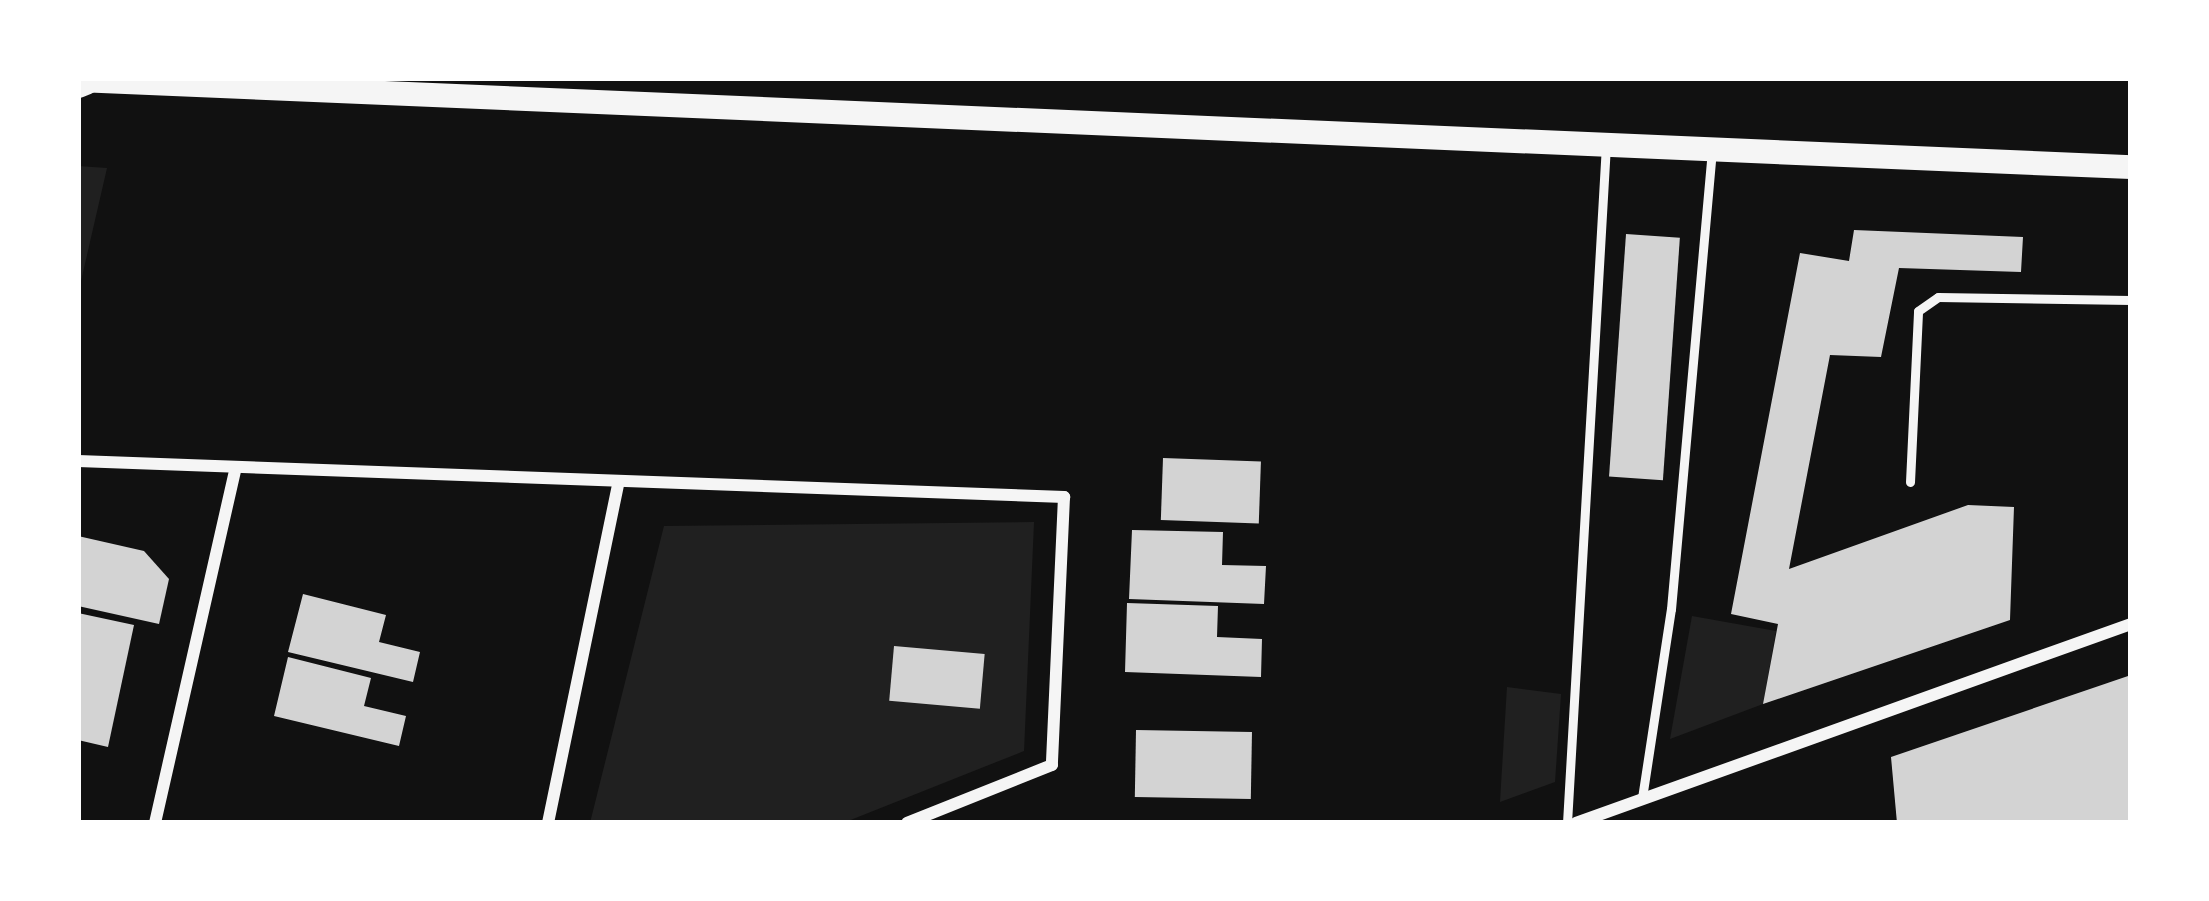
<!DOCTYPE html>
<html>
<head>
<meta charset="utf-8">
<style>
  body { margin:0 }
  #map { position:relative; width:2209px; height:901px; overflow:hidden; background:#111; font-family:Quicksand,sans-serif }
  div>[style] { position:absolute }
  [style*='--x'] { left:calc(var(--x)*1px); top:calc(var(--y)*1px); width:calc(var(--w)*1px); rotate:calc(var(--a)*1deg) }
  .green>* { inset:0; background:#202020 }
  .building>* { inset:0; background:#d3d3d3; transform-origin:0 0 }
  .service>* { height:9px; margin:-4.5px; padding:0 4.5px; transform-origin:4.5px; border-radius:4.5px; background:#f5f5f5 }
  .minor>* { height:12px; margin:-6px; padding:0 6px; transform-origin:6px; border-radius:6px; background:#f5f5f5 }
  .secondary>* { height:24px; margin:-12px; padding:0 12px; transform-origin:12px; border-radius:12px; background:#f5f5f5 }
  .primary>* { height:30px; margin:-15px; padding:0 15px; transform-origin:15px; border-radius:15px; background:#f5f5f5 }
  span { translate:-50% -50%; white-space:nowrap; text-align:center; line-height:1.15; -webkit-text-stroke:10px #fff; paint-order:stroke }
  .frame { position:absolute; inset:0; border:81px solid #fff; pointer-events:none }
</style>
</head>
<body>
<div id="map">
  <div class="green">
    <div style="clip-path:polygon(78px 166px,107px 168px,78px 294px)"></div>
    <div style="clip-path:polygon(1034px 522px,1024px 751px,843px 823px,590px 823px,664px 526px)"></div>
    <div style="clip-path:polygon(1692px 616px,1776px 631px,1763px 704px,1670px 739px)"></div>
    <div style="clip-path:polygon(1507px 687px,1561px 694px,1555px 782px,1500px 802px)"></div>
  </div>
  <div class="building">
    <div style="clip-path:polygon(1854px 230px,2023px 237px,2021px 272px,1899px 268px,1881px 357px,1830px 355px,1789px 569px,1968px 505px,2014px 507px,2010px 620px,1763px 704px,1778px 624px,1731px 614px,1800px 253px,1849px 261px)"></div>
    <div style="left:1626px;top:234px;width:54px;height:243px;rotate:4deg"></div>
    <div style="left:1163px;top:458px;width:98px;height:62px;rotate:2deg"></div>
    <div style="clip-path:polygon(1132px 530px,1223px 532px,1222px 565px,1266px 566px,1264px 604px,1129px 599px)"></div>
    <div style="clip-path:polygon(78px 536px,144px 551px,169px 579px,159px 624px,78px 606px)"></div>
    <div style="clip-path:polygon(303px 594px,386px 615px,379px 642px,420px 652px,413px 682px,288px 652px)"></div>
    <div style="clip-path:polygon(1127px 603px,1218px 606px,1217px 637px,1262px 639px,1261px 677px,1125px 672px)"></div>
    <div style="clip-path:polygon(78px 613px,134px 625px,108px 747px,78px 740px)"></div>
    <div style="left:894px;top:646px;width:91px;height:55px;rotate:5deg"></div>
    <div style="clip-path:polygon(288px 657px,371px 678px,364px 706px,406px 716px,399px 746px,274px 716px)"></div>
    <div style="clip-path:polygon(2131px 675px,2131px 823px,1897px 823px,1891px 757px)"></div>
    <div style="left:1136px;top:730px;width:116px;height:67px;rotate:1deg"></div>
  </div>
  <div class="service">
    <div style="--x:1910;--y:482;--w:171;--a:-87.3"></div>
    <div style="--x:1918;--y:311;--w:24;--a:-35"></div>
    <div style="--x:1938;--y:297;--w:193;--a:0.9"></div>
    <div style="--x:1642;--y:798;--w:191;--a:-81.3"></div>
    <div style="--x:1671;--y:609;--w:457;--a:-84.9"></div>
    <div style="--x:1567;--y:823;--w:679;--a:-86.71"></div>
  </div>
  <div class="minor">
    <div style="--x:78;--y:461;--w:987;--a:2.09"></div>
    <div style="--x:1064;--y:497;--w:268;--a:92.6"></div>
    <div style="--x:1052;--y:765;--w:156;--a:158.2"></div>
    <div style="--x:155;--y:823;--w:365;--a:-77.2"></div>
    <div style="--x:548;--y:823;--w:349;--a:-78.3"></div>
    <div style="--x:1576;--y:823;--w:590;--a:-19.73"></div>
  </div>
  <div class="secondary">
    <div style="--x:78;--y:80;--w:2055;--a:2.43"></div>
  </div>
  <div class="primary">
    <div style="--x:78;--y:83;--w:8;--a:-23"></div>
  </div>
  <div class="frame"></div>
</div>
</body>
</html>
